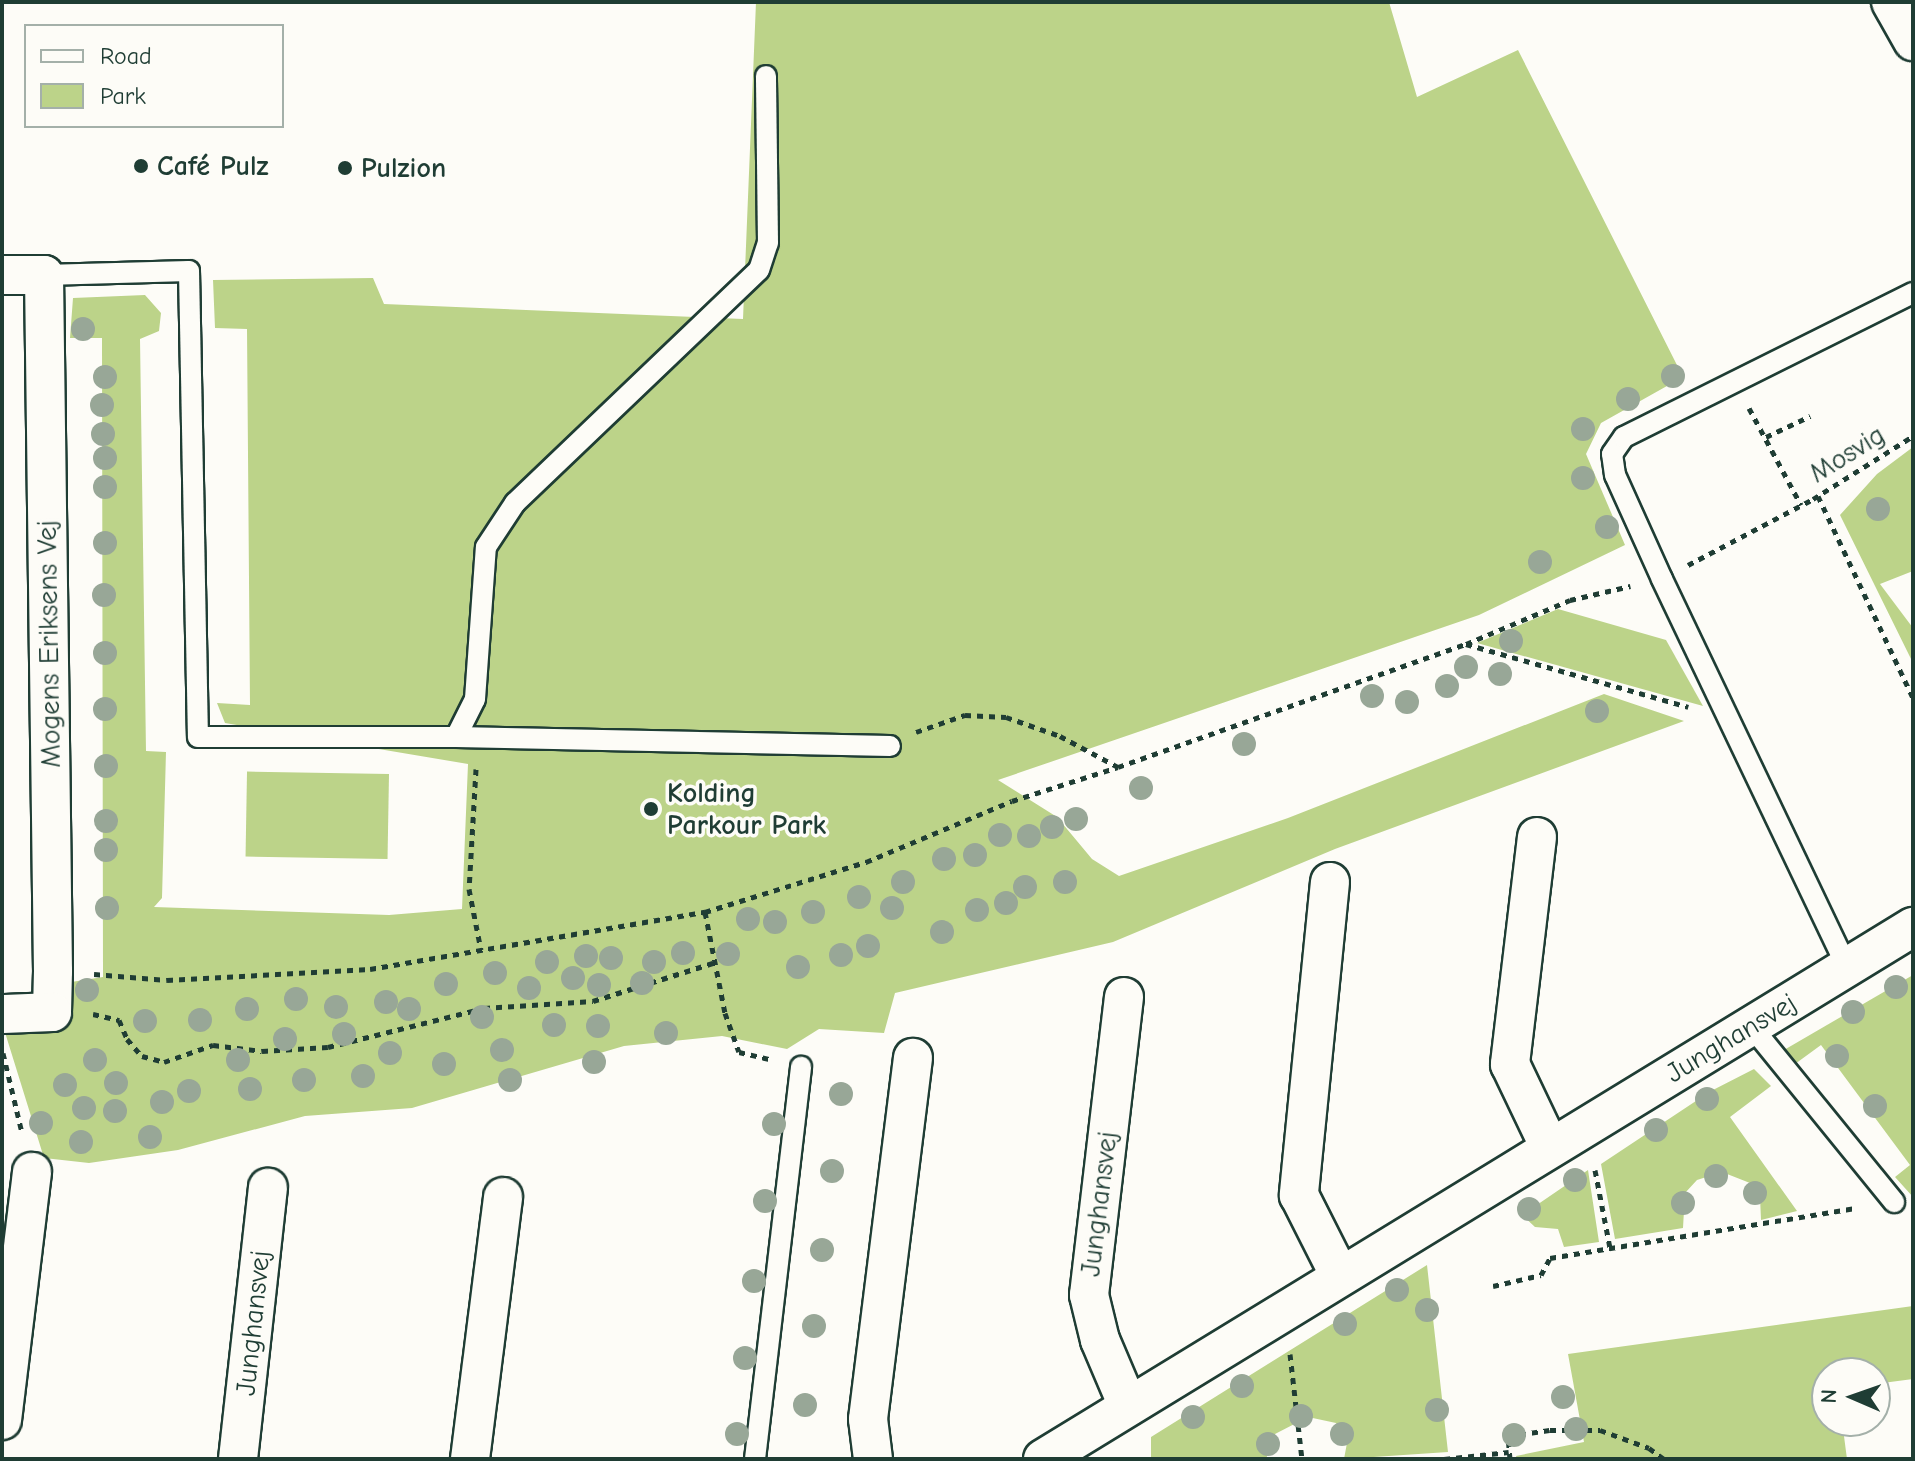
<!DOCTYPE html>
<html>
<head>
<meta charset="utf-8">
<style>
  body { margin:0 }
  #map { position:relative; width:1915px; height:1461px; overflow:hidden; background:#fdfcf7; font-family:"Comic Neue",sans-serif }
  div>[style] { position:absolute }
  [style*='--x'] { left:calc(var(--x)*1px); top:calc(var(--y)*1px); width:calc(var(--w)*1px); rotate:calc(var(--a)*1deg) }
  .green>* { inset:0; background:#bcd389; transform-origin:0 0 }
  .path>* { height:5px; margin-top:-2.5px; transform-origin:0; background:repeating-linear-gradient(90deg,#1f3d34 0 6px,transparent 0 12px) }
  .roads { filter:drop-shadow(2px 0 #1f3d34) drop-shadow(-2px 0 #1f3d34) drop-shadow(0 2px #1f3d34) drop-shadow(0 -2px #1f3d34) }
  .service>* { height:20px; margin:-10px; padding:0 10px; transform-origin:10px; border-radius:10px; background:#fdfcf7 }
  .minor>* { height:38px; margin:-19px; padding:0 19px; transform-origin:19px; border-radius:19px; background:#fdfcf7 }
  .trees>* { width:24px; height:24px; margin:-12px; border-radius:50%; background:#98a797 }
  .dots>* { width:22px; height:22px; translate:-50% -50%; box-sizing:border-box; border:4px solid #fdfcf7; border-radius:50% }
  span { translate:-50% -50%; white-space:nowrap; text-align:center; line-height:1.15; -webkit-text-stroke:7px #fdfcf7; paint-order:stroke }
  .poi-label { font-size:28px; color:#1f3d34; font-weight:700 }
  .left { translate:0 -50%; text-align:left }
  .street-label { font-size:28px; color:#1f3d34 }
  .frame { position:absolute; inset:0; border:4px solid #1f3d34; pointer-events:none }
  .legend { position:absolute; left:24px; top:24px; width:260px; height:104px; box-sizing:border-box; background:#fdfcf7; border:2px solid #a4b0a9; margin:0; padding:10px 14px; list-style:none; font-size:24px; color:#1f3d34 }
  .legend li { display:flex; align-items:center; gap:16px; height:40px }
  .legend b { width:40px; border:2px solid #a4b0a9 }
  .north { position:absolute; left:1811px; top:1357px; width:80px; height:80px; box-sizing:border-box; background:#fdfcf7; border:2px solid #a4b0a9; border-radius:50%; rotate:272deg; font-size:22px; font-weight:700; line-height:32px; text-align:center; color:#1f3d34 }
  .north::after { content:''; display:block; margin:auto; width:28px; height:36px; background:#1f3d34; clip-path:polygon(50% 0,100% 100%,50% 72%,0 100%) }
</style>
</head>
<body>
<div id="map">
  <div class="green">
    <div style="clip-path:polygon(756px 2px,1389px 2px,1417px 97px,1518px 50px,1683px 377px,1601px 423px,1586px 454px,1625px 545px,1479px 615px,998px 780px,1057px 817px,1092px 859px,1119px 876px,1288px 818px,1604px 694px,1684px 721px,1335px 849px,1113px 942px,895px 993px,884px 1033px,819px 1029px,787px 1049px,722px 1036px,624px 1046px,412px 1108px,305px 1116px,178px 1150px,89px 1163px,44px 1158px,3px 1026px,65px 983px,103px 977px,102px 338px,70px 338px,73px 298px,145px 295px,161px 313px,159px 331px,140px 339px,146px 751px,166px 752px,162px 898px,154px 907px,389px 915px,462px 909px,468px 764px,225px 723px,217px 703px,250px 705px,247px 329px,215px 328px,213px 280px,373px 278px,384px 304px,743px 319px)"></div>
    <div style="clip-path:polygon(1913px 447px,1913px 571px,1880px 584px,1913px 628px,1913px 663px,1840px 515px,1877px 474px)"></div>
    <div style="clip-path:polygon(1558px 609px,1666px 640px,1703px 706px,1477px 643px)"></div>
    <div style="left:389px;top:774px;width:85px;height:142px;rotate:91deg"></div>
    <div style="clip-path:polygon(1913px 975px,1913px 1197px,1895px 1177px,1910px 1165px,1821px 1045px,1795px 1064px,1784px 1050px)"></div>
    <div style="clip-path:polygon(1754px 1069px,1771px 1086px,1730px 1117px,1797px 1211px,1761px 1220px,1760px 1197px,1750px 1183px,1722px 1172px,1697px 1180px,1685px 1193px,1683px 1228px,1615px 1239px,1601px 1164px,1711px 1091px)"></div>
    <div style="clip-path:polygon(1588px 1170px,1599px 1242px,1564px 1247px,1558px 1229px,1535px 1227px,1522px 1215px)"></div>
    <div style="clip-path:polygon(1427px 1265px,1448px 1452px,1344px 1459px,1347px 1443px,1336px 1423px,1308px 1417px,1275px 1434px,1266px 1459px,1151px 1459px,1151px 1437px)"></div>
    <div style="clip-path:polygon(1913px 1306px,1913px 1379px,1875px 1384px,1875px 1373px,1827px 1373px,1827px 1421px,1842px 1421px,1847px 1459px,1517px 1459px,1516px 1456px,1584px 1442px,1568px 1354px)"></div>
  </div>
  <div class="path">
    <div style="--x:1749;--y:408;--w:110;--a:61.8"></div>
    <div style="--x:1766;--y:437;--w:49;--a:-25.5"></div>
    <div style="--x:1818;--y:496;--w:223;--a:64.8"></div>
    <div style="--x:1688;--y:565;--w:141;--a:-27.8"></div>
    <div style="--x:1813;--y:499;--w:118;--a:-32.2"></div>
    <div style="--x:1466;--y:644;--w:231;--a:15.8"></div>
    <div style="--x:916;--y:732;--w:52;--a:-19.1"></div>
    <div style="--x:965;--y:715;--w:41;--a:2.8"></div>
    <div style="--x:1006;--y:717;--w:57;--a:19.4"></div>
    <div style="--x:1060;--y:736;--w:66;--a:28.1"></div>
    <div style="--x:476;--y:769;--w:120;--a:93.3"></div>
    <div style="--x:469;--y:889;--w:62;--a:78.9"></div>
    <div style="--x:705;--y:912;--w:103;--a:78.8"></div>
    <div style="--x:725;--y:1013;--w:41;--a:70.3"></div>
    <div style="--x:739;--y:1052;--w:35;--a:13"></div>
    <div style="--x:94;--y:974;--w:73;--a:4.7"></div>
    <div style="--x:167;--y:980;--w:203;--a:-3.1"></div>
    <div style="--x:370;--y:969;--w:340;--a:-9.7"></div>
    <div style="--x:705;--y:912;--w:169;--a:-17.3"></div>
    <div style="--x:866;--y:862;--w:158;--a:-22.7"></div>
    <div style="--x:1012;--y:801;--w:111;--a:-17.8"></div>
    <div style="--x:1118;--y:767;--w:369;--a:-19.5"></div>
    <div style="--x:1466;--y:644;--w:113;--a:-22.9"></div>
    <div style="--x:1570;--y:600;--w:62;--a:-13.1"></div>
    <div style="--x:93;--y:1014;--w:27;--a:13"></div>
    <div style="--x:119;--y:1020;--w:21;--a:67"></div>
    <div style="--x:127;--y:1039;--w:23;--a:49"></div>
    <div style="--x:142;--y:1056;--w:23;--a:15"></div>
    <div style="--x:164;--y:1062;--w:52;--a:-19.1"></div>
    <div style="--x:213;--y:1045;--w:49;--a:7"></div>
    <div style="--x:262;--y:1051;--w:66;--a:-3.5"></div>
    <div style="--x:328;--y:1047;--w:161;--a:-14"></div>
    <div style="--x:484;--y:1008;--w:109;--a:-3.7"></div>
    <div style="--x:593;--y:1001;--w:129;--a:-17.6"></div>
    <div style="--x:3;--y:1053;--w:82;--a:76.6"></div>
    <div style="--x:1595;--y:1170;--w:79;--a:79.1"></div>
    <div style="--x:1493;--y:1286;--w:49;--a:-12.9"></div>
    <div style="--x:1541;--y:1275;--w:19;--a:-62"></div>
    <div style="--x:1550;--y:1258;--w:311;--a:-9.3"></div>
    <div style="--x:1290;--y:1354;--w:106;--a:83.5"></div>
    <div style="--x:1444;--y:1459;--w:65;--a:-6.1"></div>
    <div style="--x:1510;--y:1459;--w:23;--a:-95"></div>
    <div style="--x:1508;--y:1436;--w:42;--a:-8.1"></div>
    <div style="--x:1550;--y:1430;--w:50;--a:0"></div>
    <div style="--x:1600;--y:1430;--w:52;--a:20.2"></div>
    <div style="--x:1649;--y:1448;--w:19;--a:36"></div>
  </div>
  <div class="roads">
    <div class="service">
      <div style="--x:44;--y:275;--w:145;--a:-1.6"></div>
      <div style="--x:189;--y:271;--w:466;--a:88.9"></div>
      <div style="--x:198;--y:737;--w:258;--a:0"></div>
      <div style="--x:456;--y:737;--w:434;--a:1.2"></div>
      <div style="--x:456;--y:737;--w:42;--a:-63.4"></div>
      <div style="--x:475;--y:699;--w:152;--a:-85.9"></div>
      <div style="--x:486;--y:547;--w:53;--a:-56.6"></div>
      <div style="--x:515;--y:503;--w:337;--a:-43.7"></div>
      <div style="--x:759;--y:270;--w:28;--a:-72"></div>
      <div style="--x:768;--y:243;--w:167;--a:-90.7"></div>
      <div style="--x:1847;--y:967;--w:430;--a:-115.5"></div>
      <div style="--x:1662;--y:579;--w:114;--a:-114.3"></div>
      <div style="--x:1615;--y:475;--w:21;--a:-98"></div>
      <div style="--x:1612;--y:454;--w:21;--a:-55"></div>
      <div style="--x:1624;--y:437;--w:323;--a:-26.5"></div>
      <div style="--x:1751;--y:1026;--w:227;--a:50.9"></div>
      <div style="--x:755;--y:1459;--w:395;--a:-83.3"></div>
    </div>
    <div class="minor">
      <div style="--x:1891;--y:2;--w:45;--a:60.6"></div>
      <div style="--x:2;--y:275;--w:42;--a:0"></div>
      <div style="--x:44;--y:275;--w:696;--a:89.26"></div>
      <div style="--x:53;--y:971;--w:41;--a:91.4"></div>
      <div style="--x:52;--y:1012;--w:50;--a:177.7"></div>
      <div style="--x:1537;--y:837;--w:229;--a:96.8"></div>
      <div style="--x:1510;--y:1064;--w:93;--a:64.5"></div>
      <div style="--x:1330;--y:882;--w:315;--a:95.7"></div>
      <div style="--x:1299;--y:1195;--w:91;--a:63.2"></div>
      <div style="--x:1124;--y:997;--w:300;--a:96.7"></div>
      <div style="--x:1089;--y:1295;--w:46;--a:76.3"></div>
      <div style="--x:1100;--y:1340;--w:72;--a:67"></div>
      <div style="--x:2;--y:1420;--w:250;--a:-83.1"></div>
      <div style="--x:238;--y:1459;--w:273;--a:-83.7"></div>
      <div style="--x:470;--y:1459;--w:264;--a:-82.8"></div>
      <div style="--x:873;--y:1459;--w:40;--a:-97.1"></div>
      <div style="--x:868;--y:1419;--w:364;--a:-82.9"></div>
      <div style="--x:1043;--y:1459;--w:1020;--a:-31.45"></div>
    </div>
  </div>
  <div class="trees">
    <div style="left:83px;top:329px"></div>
    <div style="left:1673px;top:376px"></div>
    <div style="left:105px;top:377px"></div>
    <div style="left:1628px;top:399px"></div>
    <div style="left:102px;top:405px"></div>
    <div style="left:1583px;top:429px"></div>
    <div style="left:103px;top:434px"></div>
    <div style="left:105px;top:458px"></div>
    <div style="left:1583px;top:478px"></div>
    <div style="left:105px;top:487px"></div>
    <div style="left:1878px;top:509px"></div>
    <div style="left:1607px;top:527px"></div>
    <div style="left:105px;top:543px"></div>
    <div style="left:1540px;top:562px"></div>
    <div style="left:104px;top:595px"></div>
    <div style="left:1511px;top:641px"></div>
    <div style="left:105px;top:653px"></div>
    <div style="left:1466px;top:667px"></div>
    <div style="left:1500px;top:674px"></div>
    <div style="left:1447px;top:686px"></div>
    <div style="left:1372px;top:696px"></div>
    <div style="left:1407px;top:702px"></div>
    <div style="left:105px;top:709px"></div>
    <div style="left:1597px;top:711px"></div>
    <div style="left:1244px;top:744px"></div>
    <div style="left:106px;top:766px"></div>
    <div style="left:1141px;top:788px"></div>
    <div style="left:1076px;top:819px"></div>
    <div style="left:106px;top:821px"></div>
    <div style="left:1052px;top:827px"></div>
    <div style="left:1000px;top:835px"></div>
    <div style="left:1029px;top:836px"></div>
    <div style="left:106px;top:850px"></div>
    <div style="left:975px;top:855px"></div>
    <div style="left:944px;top:859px"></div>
    <div style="left:903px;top:882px"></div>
    <div style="left:1065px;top:882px"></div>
    <div style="left:1025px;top:887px"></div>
    <div style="left:859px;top:897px"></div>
    <div style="left:1006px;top:903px"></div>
    <div style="left:107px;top:908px"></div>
    <div style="left:892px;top:908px"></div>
    <div style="left:977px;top:910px"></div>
    <div style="left:813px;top:912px"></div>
    <div style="left:748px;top:919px"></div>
    <div style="left:775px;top:922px"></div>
    <div style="left:942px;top:932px"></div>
    <div style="left:868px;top:946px"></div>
    <div style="left:683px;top:953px"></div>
    <div style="left:728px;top:954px"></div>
    <div style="left:841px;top:955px"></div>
    <div style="left:586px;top:956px"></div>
    <div style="left:611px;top:958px"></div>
    <div style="left:547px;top:962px"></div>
    <div style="left:654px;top:962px"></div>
    <div style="left:798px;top:967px"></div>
    <div style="left:495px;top:973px"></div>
    <div style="left:573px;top:978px"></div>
    <div style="left:642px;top:983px"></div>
    <div style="left:446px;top:984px"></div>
    <div style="left:599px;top:985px"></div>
    <div style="left:1896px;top:987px"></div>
    <div style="left:529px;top:988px"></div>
    <div style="left:87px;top:990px"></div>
    <div style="left:296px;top:999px"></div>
    <div style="left:386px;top:1002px"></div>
    <div style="left:336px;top:1007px"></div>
    <div style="left:247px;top:1009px"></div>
    <div style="left:409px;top:1009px"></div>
    <div style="left:1853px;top:1012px"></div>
    <div style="left:482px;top:1017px"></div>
    <div style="left:200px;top:1020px"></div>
    <div style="left:145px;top:1021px"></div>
    <div style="left:554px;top:1025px"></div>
    <div style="left:598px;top:1026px"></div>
    <div style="left:666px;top:1033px"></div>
    <div style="left:344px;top:1034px"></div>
    <div style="left:285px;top:1039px"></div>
    <div style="left:502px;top:1050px"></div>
    <div style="left:390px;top:1053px"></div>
    <div style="left:1837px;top:1056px"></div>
    <div style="left:95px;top:1060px"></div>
    <div style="left:238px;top:1060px"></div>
    <div style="left:594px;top:1062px"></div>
    <div style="left:444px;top:1064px"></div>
    <div style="left:363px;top:1076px"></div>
    <div style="left:304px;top:1080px"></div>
    <div style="left:510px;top:1080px"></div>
    <div style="left:116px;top:1083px"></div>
    <div style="left:65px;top:1085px"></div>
    <div style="left:250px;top:1089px"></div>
    <div style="left:189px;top:1091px"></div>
    <div style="left:841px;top:1094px"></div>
    <div style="left:1707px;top:1099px"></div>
    <div style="left:162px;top:1102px"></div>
    <div style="left:1875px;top:1106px"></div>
    <div style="left:84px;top:1108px"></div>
    <div style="left:115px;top:1111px"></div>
    <div style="left:41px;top:1123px"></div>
    <div style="left:774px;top:1124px"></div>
    <div style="left:1656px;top:1130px"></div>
    <div style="left:150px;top:1137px"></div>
    <div style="left:81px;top:1142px"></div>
    <div style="left:832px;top:1171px"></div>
    <div style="left:1716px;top:1176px"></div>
    <div style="left:1575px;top:1180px"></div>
    <div style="left:1755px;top:1193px"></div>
    <div style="left:765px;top:1201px"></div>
    <div style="left:1683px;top:1203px"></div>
    <div style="left:1529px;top:1209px"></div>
    <div style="left:822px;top:1250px"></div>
    <div style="left:754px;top:1281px"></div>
    <div style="left:1397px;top:1290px"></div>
    <div style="left:1427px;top:1310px"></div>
    <div style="left:1345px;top:1324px"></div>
    <div style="left:814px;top:1326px"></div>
    <div style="left:745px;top:1358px"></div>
    <div style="left:1242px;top:1386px"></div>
    <div style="left:1563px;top:1397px"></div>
    <div style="left:805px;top:1405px"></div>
    <div style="left:1437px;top:1410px"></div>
    <div style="left:1301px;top:1416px"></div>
    <div style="left:1193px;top:1417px"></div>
    <div style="left:1576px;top:1429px"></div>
    <div style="left:737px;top:1434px"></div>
    <div style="left:1342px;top:1434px"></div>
    <div style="left:1514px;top:1435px"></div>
    <div style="left:1268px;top:1444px"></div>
  </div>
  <div class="dots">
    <div style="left:141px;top:166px;background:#1f3d34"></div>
    <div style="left:345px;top:168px;background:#1f3d34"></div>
    <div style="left:651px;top:809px;background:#1f3d34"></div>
  </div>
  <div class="poi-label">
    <span class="left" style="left:157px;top:166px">Café Pulz</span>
    <span class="left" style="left:361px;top:168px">Pulzion</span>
    <span class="left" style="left:667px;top:809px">Kolding<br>Parkour Park</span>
  </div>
  <div class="street-label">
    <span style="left:1847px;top:454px;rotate:-32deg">Mosvig</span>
    <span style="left:49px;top:644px;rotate:-91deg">Mogens Eriksens Vej</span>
    <span style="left:1731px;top:1038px;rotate:-31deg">Junghansvej</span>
    <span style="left:1099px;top:1204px;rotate:-83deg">Junghansvej</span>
    <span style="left:253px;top:1323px;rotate:-84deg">Junghansvej</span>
  </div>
  <div class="frame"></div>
  <ul class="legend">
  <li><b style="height:10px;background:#fdfcf7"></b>Road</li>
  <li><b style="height:22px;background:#bcd389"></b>Park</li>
  </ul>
  <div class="north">N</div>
</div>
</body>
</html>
